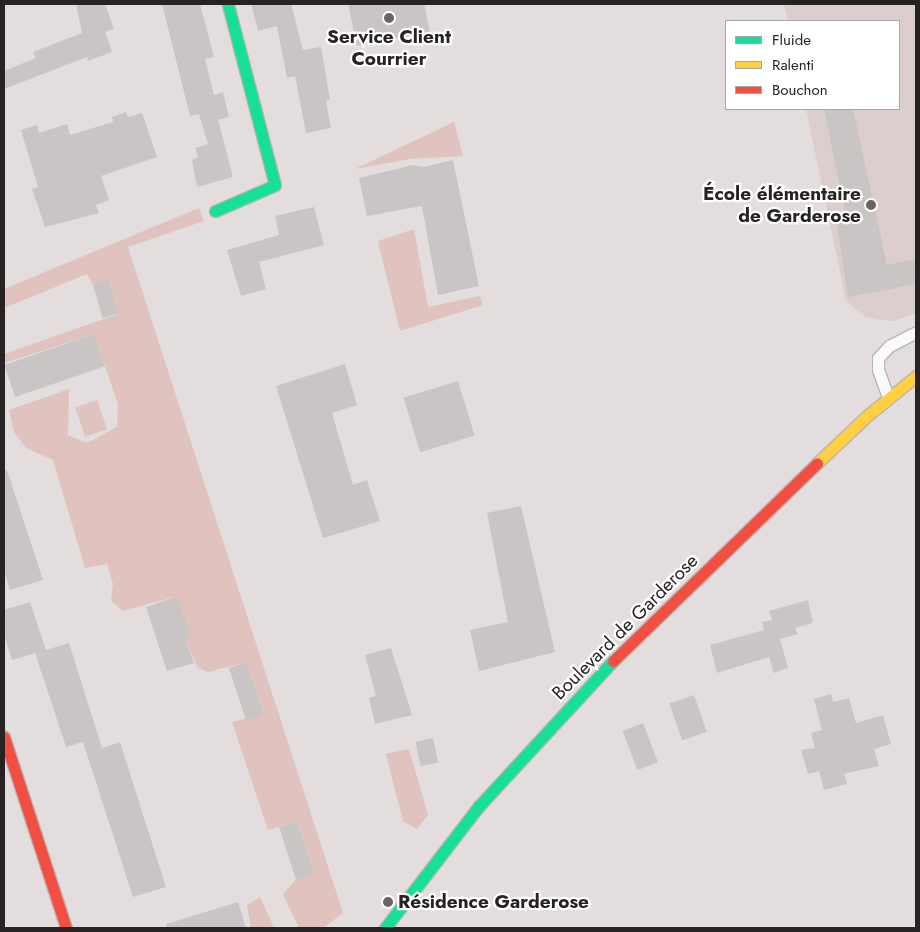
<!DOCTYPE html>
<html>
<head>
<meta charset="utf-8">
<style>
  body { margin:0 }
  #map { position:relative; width:920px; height:932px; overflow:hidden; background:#e3dddd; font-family:Jost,sans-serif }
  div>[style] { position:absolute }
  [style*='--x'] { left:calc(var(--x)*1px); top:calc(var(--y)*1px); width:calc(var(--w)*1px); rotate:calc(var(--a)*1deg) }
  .built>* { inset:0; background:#dbcecd }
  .green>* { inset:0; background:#e0c2be; transform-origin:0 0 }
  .building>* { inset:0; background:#cac5c5; transform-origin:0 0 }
  .roads { filter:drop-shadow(1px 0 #bab5b5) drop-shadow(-1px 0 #bab5b5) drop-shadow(0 1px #bab5b5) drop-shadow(0 -1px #bab5b5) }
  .lane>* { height:11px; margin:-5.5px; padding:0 5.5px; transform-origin:5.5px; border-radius:5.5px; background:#fbfafa }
  .fast>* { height:11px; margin:-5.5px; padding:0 5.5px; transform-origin:5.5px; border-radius:5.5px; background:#16e098 }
  .slow>* { height:11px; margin:-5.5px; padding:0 5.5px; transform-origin:5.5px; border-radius:5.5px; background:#ffcf43 }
  .jam>* { height:11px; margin:-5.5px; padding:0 5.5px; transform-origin:5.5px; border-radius:5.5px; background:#f24e42 }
  .dots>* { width:14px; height:14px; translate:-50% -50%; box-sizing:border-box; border:2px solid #fff; border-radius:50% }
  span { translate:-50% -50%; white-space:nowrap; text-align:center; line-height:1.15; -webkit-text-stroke:4.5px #fff; paint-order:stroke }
  .poi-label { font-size:19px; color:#272322; font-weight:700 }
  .right { translate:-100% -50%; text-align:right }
  .left { translate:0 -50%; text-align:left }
  .street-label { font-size:19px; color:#272322 }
  .frame { position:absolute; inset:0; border:5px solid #272322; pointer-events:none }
  .legend { position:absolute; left:725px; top:20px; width:175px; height:90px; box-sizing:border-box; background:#fff; border:1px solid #a9a7a7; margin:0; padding:6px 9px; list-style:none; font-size:15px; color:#272322 }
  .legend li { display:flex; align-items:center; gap:10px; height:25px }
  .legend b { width:25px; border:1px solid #a9a7a7 }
</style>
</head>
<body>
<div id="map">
  <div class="built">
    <div style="clip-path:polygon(784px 4px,916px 4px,916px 313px,894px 321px,881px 320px,865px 317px,846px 301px,806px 109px,899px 109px,899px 21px,788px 21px)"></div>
  </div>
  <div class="green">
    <div style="clip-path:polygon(454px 122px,463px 156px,410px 159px,355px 169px)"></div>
    <div style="clip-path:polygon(199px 208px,204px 221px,128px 247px,343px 913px,323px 928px,299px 928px,283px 894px,296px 880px,314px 873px,297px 821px,268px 830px,232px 722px,264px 714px,247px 662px,208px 672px,197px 667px,186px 639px,191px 637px,178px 596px,123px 611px,111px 601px,113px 584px,107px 564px,85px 568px,53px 460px,26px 448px,14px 432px,9px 410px,69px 389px,68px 435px,87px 443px,117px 427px,118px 404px,94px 334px,4px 363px,4px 354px,118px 314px,108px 280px,93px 284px,87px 274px,4px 308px,4px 289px)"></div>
    <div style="clip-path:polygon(414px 229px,428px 307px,480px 296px,483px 305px,400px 331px,378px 241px)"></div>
    <div style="left:97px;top:400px;width:31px;height:23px;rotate:71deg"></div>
    <div style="clip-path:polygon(409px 749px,428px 815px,417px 829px,403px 821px,386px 754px)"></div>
    <div style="clip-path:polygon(260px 897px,274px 928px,251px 928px,247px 905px)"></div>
  </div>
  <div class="building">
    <div style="clip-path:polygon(76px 4px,105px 4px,114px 29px,105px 32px,112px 52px,88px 61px,87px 57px,4px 89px,4px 71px,36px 58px,33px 52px,82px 33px)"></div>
    <div style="clip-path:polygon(162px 4px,200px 4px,214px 57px,205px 59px,214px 95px,223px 92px,229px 117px,218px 120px,233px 177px,197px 187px,192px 160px,198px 157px,195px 148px,208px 144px,199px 114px,190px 116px)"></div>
    <div style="clip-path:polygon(251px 4px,291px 4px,303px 50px,321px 47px,330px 100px,326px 101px,331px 128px,306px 133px,295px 76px,287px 78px,277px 26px,258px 31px)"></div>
    <div style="clip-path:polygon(348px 4px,424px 4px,430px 32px,357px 46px)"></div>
    <div style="clip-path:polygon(824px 109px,853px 109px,887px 265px,916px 259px,916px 284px,848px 297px,836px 219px,846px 217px)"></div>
    <div style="clip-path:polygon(126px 112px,128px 117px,142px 113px,157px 157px,101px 176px,109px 200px,96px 205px,99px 213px,45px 227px,32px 189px,38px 187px,21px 130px,37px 125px,39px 133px,67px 124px,70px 135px,113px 122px,112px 117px)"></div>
    <div style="clip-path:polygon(453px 160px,479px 286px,438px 295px,422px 206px,367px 216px,359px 178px,413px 165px,423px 167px)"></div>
    <div style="clip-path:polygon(314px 207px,324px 245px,259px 262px,266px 289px,241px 296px,227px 250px,279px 235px,275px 216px)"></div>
    <div style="left:108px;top:279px;width:36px;height:16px;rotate:74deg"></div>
    <div style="left:94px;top:334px;width:34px;height:95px;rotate:71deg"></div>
    <div style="clip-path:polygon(345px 364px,357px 405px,332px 413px,353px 485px,367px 480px,380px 521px,323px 538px,276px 386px)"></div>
    <div style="left:458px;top:381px;width:57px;height:57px;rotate:73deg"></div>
    <div style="clip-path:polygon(4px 470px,7px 470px,43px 580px,10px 590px,4px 571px)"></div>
    <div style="clip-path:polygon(521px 506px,555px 652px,479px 671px,470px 630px,508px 622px,487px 513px)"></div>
    <div style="clip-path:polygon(178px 596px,191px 637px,186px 639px,194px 663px,167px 671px,146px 607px)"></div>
    <div style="clip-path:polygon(808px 600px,813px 623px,795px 628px,798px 634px,780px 639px,788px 668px,774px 673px,769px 657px,717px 673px,710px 645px,764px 630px,762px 622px,772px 620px,769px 611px)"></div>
    <div style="clip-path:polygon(30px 602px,46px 650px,69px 643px,102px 748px,120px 742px,166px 887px,133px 897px,83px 742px,66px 747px,35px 653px,12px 660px,4px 635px,4px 610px)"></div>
    <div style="clip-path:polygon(391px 648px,412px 715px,375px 724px,369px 698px,376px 696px,365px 655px)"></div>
    <div style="left:247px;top:662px;width:55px;height:19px;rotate:72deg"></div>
    <div style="clip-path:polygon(831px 694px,833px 702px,849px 698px,856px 723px,883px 715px,891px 744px,874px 749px,879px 766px,844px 774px,847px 784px,824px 790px,819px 771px,808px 774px,801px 750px,815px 748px,811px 733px,822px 730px,814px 699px)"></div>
    <div style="left:694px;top:695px;width:39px;height:26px;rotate:71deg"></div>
    <div style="left:643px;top:723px;width:42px;height:22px;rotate:69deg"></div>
    <div style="left:433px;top:738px;width:25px;height:18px;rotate:78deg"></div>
    <div style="left:297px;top:821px;width:56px;height:19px;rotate:72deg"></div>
    <div style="clip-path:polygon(238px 902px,246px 928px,167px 928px,166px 924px)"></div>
  </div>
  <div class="roads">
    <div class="lane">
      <div style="--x:888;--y:397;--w:29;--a:-110"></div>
      <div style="--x:878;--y:370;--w:12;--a:-90"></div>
      <div style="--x:878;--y:358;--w:16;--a:-47"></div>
      <div style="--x:889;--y:346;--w:30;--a:-27"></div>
    </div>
    <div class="fast">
      <div style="--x:215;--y:211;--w:65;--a:-23.4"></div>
      <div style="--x:275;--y:185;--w:187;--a:-104.6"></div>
      <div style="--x:385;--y:928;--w:154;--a:-52.4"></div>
      <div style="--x:479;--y:806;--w:197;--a:-47.3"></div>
    </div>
    <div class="slow">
      <div style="--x:817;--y:463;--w:70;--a:-43.3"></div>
      <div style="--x:868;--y:415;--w:62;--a:-39.1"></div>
    </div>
    <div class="jam">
      <div style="--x:613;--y:661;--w:284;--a:-44.1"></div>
      <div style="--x:4;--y:737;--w:201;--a:72"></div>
    </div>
  </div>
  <div class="dots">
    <div style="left:389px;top:18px;background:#696463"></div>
    <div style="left:871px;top:205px;background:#696463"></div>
    <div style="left:388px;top:902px;background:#696463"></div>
  </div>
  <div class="poi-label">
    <span style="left:389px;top:48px">Service Client<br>Courrier</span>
    <span class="right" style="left:861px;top:205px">École élémentaire<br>de Garderose</span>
    <span class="left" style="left:398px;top:902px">Résidence Garderose</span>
  </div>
  <div class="street-label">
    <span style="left:625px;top:627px;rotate:-45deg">Boulevard de Garderose</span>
  </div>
  <div class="frame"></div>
  <ul class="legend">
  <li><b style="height:6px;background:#16e098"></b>Fluide</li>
  <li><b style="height:6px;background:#ffcf43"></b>Ralenti</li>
  <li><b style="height:6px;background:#f24e42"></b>Bouchon</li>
  </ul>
</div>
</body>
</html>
